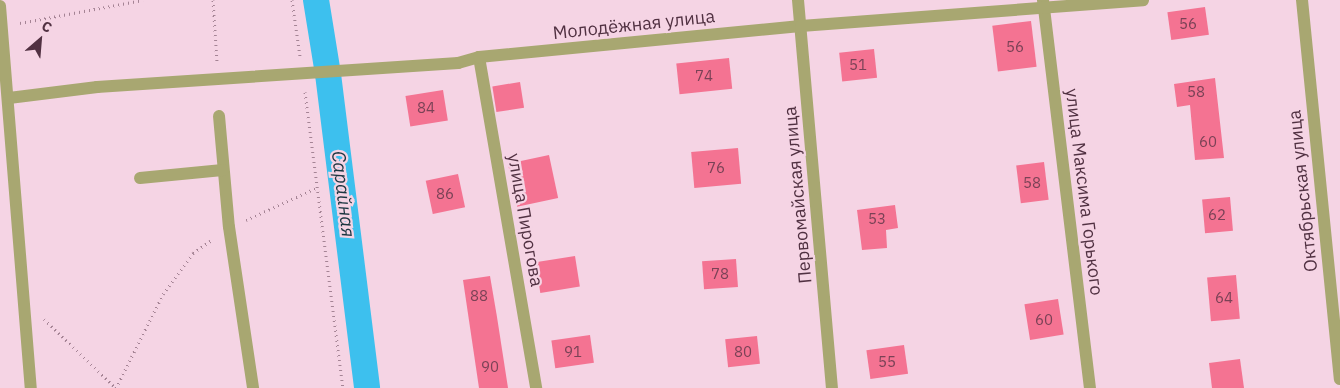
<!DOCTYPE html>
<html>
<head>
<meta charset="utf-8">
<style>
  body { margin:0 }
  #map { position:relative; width:1340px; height:388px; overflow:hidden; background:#f5d4e4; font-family:"IBM Plex Sans",sans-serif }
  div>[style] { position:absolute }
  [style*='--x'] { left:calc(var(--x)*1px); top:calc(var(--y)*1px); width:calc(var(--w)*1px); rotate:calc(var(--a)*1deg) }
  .canal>* { height:26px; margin:-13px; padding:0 13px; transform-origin:13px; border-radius:13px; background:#3dc0ee }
  .building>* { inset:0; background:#f47392; transform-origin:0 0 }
  .path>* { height:3px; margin-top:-1.5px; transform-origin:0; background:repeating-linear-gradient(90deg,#a58495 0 1px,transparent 0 5px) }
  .minor>* { height:12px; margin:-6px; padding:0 6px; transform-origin:6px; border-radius:6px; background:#a8a771 }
  .minor-bridge>* { height:12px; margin:-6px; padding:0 6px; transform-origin:6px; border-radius:6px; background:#a8a771 }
  span { translate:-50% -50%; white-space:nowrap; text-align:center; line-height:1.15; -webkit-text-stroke:4.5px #f5d4e4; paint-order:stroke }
  .number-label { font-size:15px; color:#7a4256 }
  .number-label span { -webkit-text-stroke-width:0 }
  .street-label { font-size:18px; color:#513142 }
  .water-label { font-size:19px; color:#1c3641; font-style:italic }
  .north { position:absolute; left:15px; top:15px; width:50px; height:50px; -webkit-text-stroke:4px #f5d4e4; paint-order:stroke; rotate:27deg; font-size:14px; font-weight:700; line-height:20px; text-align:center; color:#513142 }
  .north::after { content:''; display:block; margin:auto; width:18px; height:22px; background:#513142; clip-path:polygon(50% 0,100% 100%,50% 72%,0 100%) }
</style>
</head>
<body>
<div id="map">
  <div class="canal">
    <div style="--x:316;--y:0;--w:75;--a:80.8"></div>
    <div style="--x:328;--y:74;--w:316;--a:82.9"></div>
  </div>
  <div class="building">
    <div style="left:1205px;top:7px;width:28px;height:38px;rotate:82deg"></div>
    <div style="left:1031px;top:21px;width:46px;height:39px;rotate:83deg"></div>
    <div style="left:874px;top:49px;width:29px;height:35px;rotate:84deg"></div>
    <div style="left:729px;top:58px;width:31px;height:53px;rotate:84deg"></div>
    <div style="clip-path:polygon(1215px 78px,1224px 158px,1195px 160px,1190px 105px,1177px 107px,1174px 84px)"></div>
    <div style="left:520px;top:82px;width:26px;height:28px;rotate:81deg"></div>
    <div style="left:443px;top:90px;width:31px;height:38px;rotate:81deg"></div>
    <div style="left:738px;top:148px;width:36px;height:47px;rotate:85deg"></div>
    <div style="left:549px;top:155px;width:44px;height:42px;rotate:78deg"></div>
    <div style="left:1044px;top:162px;width:38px;height:28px;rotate:83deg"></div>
    <div style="left:458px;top:174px;width:34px;height:33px;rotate:78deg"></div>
    <div style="left:1230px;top:197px;width:34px;height:28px;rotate:85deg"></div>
    <div style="clip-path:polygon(895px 205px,898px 228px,886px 230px,887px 248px,862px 250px,857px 210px)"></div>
    <div style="left:575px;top:256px;width:31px;height:40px;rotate:81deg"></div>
    <div style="left:736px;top:259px;width:28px;height:34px;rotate:86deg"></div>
    <div style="left:1236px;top:275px;width:44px;height:29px;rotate:85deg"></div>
    <div style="clip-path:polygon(490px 276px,497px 317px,508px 388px,479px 388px,463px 280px)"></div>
    <div style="left:1058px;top:299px;width:36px;height:34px;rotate:81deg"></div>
    <div style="left:590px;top:335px;width:28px;height:39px;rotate:82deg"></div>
    <div style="left:757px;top:336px;width:28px;height:32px;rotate:84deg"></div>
    <div style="left:904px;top:345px;width:29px;height:38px;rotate:82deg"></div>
    <div style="clip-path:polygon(1240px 359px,1244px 388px,1212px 388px,1209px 363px)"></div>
  </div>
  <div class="path">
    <div style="--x:213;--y:0;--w:62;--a:86.3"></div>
    <div style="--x:292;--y:0;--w:57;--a:81.9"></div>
    <div style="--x:20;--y:23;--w:125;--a:-10.6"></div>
    <div style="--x:305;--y:92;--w:298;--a:82.7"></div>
    <div style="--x:246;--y:220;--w:79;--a:-24.6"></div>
    <div style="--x:44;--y:319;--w:100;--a:43.8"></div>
    <div style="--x:116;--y:388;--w:105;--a:-63.4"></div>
    <div style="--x:163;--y:294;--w:51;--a:-53.8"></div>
    <div style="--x:193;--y:253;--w:24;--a:-35"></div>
  </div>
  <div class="minor">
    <div style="--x:798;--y:0;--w:389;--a:85"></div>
    <div style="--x:1043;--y:0;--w:391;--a:83.1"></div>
    <div style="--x:1302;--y:0;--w:381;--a:84.3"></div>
    <div style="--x:0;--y:6;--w:383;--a:85.4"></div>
    <div style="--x:479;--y:57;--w:336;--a:80.2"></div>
    <div style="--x:458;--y:63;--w:22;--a:-16"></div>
    <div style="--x:479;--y:57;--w:323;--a:-5.5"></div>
    <div style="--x:801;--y:26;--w:343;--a:-4.3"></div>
    <div style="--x:9;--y:98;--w:89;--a:-7.1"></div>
    <div style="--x:219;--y:116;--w:111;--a:84.9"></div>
    <div style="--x:229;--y:227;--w:163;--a:81.5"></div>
    <div style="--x:140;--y:178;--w:83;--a:-5.5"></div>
  </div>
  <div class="minor-bridge">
    <div style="--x:97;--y:87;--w:362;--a:-3.8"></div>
  </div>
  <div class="number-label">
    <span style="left:1188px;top:24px">56</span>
    <span style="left:1015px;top:47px">56</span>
    <span style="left:858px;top:65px">51</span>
    <span style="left:704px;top:76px">74</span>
    <span style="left:1196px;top:92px">58</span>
    <span style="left:426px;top:108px">84</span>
    <span style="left:1208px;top:142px">60</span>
    <span style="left:716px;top:168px">76</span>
    <span style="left:1032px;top:183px">58</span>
    <span style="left:445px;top:194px">86</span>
    <span style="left:1217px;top:215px">62</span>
    <span style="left:877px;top:219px">53</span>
    <span style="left:720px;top:274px">78</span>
    <span style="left:479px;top:296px">88</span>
    <span style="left:1224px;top:298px">64</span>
    <span style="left:1044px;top:320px">60</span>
    <span style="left:573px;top:352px">91</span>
    <span style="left:743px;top:352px">80</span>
    <span style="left:887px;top:362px">55</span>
    <span style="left:490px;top:367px">90</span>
  </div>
  <div class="street-label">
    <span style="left:634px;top:25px;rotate:-6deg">Молодёжная улица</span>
    <span style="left:1303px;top:191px;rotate:-96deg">Октябрьская улица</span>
    <span style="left:1084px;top:192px;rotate:83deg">улица Максима Горького</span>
    <span style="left:798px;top:195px;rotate:-95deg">Первомайская улица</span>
    <span style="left:525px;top:220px;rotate:80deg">улица Пирогова</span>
  </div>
  <div class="water-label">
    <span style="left:343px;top:194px;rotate:83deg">Сарайная</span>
  </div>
  <div class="north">С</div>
</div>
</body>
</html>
